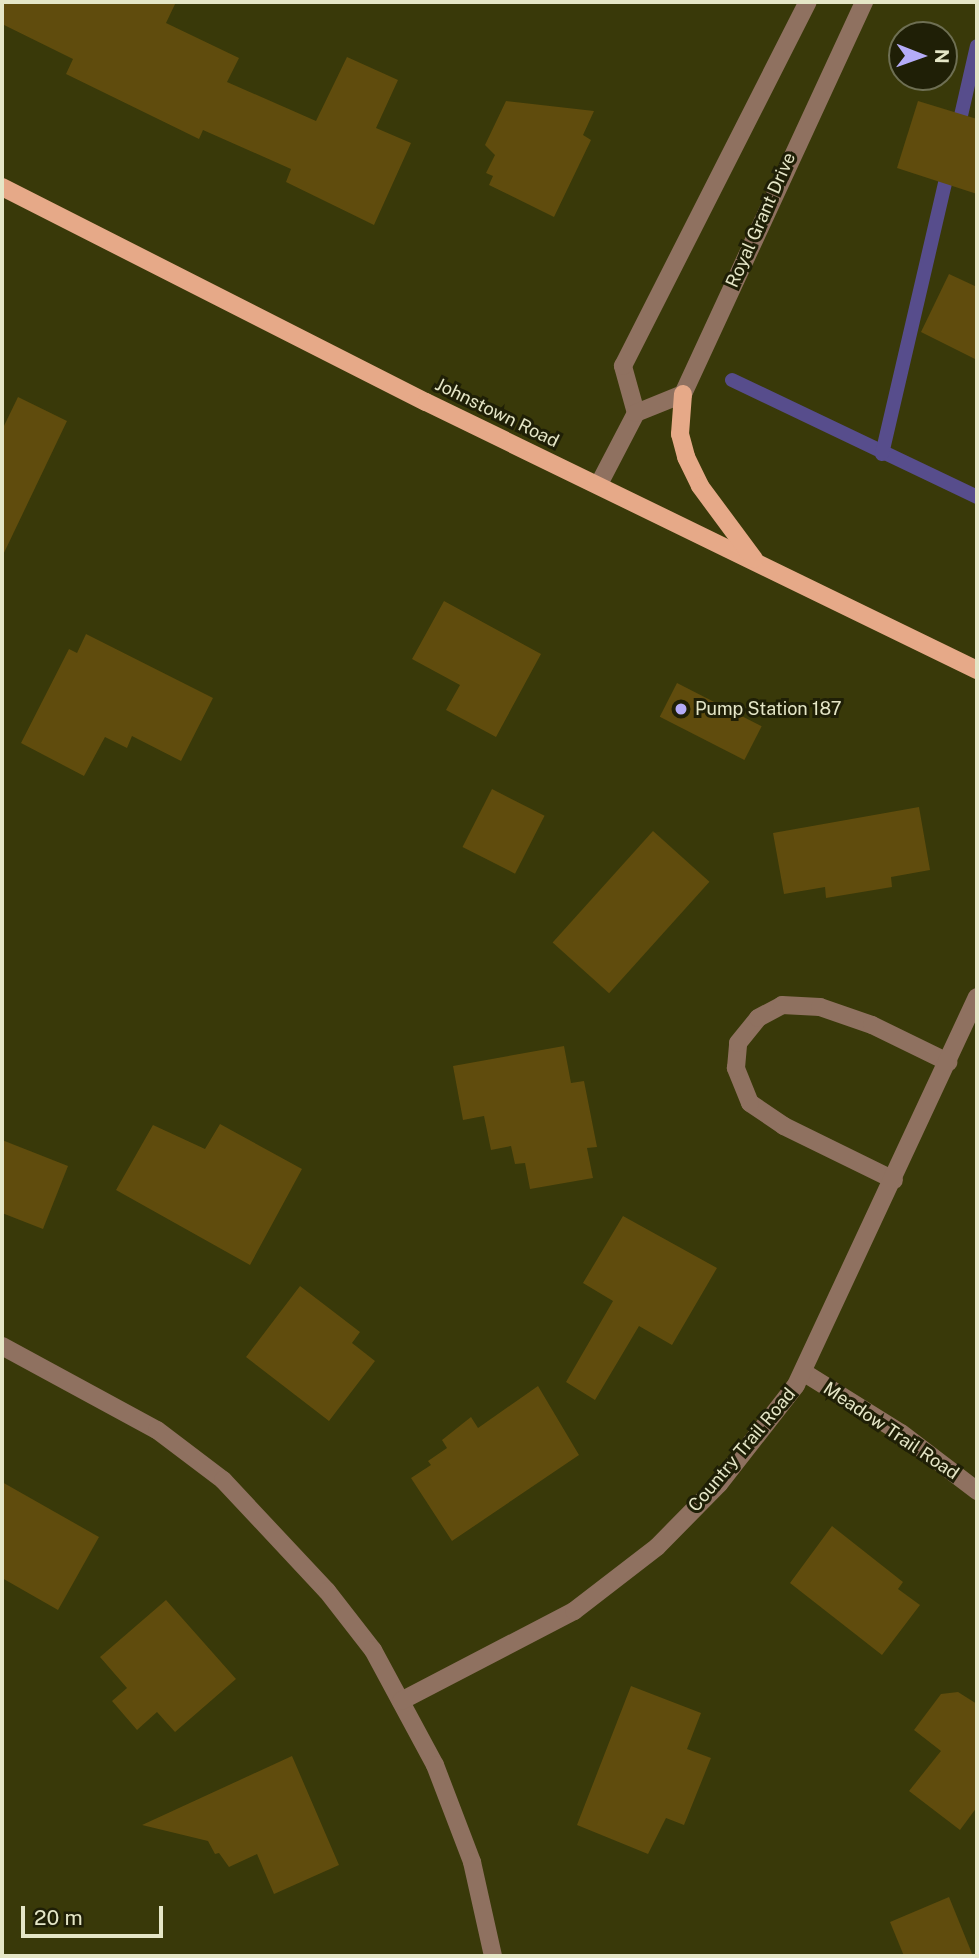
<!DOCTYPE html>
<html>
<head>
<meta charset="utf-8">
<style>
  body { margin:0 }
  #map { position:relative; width:979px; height:1958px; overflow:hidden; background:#393909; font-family:"Public Sans",sans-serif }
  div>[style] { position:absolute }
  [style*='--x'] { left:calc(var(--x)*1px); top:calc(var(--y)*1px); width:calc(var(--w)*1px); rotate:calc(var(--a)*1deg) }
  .stream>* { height:14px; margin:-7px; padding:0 7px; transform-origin:7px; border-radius:7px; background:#574d8c }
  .building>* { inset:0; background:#604c0d; transform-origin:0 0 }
  .minor>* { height:18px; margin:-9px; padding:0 9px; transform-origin:9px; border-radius:9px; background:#8f7160 }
  .major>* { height:18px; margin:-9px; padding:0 9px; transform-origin:9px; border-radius:9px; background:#e6a988 }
  .dots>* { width:19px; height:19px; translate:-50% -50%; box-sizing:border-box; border:4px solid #1f1f06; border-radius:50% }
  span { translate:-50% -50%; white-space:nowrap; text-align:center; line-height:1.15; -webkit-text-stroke:6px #1f1f06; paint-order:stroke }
  .street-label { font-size:18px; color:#e5e6c7 }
  .poi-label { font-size:18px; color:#e5e6c7 }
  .left { translate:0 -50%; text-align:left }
  .frame { position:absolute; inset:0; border:4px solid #e5e6c7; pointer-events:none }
  .north { position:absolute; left:888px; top:21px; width:70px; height:70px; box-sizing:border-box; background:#1f1f06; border:2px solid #6e6f53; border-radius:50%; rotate:91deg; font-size:19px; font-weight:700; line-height:28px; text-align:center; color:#e5e6c7 }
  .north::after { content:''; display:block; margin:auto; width:24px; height:32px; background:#b5acf8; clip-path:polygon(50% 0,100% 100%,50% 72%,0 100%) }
  .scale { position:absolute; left:21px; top:1906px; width:142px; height:32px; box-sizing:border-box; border:4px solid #e5e6c7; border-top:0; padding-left:9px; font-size:21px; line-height:24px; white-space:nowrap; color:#e5e6c7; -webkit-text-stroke:5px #1f1f06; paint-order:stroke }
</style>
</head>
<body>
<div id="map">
  <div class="stream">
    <div style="--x:957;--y:133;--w:89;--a:-77.1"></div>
    <div style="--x:732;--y:380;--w:272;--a:25.5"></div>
    <div style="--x:882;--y:454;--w:296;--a:-76.9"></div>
  </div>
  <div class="building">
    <div style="clip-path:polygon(2px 2px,176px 2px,166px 23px,239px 58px,227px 82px,316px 121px,347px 57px,398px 80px,376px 128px,411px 143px,374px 225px,286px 182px,291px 169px,203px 130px,199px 139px,66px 74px,73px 59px,2px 24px)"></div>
    <div style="clip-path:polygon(506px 101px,594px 111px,583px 135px,591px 140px,554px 217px,489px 185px,493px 176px,486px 173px,495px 155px,485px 145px)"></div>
    <div style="clip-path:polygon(918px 101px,977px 119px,977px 194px,897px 168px)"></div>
    <div style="clip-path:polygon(949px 274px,977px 287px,977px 360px,921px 332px)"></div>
    <div style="clip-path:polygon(18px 397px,67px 421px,2px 557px,2px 430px)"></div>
    <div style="clip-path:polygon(444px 601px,541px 654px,496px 737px,446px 710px,460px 685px,412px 659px)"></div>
    <div style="clip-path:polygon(86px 634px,213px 698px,181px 761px,132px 736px,127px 748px,105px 737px,84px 776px,21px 743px,69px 649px,77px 653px)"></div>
    <div style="left:677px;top:683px;width:95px;height:38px;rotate:27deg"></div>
    <div style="left:492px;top:789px;width:59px;height:65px;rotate:27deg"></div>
    <div style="clip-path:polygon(919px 807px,930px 870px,891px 877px,892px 887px,826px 898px,825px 887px,784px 894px,773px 833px)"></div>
    <div style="left:653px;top:831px;width:76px;height:150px;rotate:42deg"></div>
    <div style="clip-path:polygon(564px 1046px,571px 1083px,584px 1081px,597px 1147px,587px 1148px,593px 1178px,530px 1189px,525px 1163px,515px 1164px,511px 1146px,491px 1150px,484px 1116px,463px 1120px,453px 1066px)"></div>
    <div style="clip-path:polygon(220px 1124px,302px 1169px,250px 1265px,116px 1190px,153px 1125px,205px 1149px)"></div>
    <div style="clip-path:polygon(2px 1140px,68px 1166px,43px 1229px,2px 1213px)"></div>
    <div style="clip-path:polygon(623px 1216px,717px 1268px,672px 1345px,639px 1326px,595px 1400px,566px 1382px,613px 1301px,583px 1283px)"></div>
    <div style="clip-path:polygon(300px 1286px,360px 1332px,352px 1343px,375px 1361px,329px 1421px,246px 1357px)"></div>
    <div style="clip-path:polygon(538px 1386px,579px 1455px,452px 1541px,411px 1478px,431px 1465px,428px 1461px,447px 1448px,442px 1440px,471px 1417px,478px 1428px)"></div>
    <div style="clip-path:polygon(2px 1482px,99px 1537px,58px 1610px,2px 1578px)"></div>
    <div style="clip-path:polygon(832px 1526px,903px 1582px,898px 1589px,920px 1605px,882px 1655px,790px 1583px)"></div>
    <div style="clip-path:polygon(166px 1600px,236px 1679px,175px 1732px,157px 1712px,137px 1730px,112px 1701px,127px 1688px,100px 1657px)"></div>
    <div style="clip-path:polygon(631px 1686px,701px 1713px,687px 1749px,711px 1758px,684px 1825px,666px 1818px,648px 1854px,577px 1825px)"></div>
    <div style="clip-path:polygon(958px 1692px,977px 1704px,977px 1807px,960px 1830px,909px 1791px,941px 1751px,914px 1730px,941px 1694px)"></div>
    <div style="clip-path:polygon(292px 1756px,339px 1865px,274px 1894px,257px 1854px,229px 1867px,219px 1853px,215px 1854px,208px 1841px,142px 1825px)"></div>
    <div style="clip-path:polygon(949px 1897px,973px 1956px,904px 1956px,890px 1922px)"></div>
  </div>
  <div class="minor">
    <div style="--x:636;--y:413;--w:49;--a:-105.5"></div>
    <div style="--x:623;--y:366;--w:408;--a:-63.1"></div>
    <div style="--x:599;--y:484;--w:80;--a:-62.5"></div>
    <div style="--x:636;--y:413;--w:51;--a:-22"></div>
    <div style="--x:683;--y:394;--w:432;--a:-65.2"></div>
    <div style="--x:894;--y:1180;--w:123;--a:-153.9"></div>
    <div style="--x:784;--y:1126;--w:41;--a:-145.9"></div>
    <div style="--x:750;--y:1103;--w:38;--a:-112"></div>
    <div style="--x:736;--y:1068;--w:25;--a:-85"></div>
    <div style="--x:738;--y:1043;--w:32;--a:-51"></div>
    <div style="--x:758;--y:1018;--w:27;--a:-28"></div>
    <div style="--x:782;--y:1005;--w:38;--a:3"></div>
    <div style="--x:820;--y:1007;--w:55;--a:19.1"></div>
    <div style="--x:872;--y:1025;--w:85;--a:26"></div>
    <div style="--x:2;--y:1346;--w:176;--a:28.5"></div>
    <div style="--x:157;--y:1430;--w:83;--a:37.1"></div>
    <div style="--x:223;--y:1480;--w:152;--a:46.9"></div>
    <div style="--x:327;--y:1591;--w:75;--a:52.1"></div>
    <div style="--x:373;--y:1650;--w:131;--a:61.7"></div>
    <div style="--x:435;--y:1765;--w:104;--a:69.1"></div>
    <div style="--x:472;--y:1862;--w:96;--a:77.4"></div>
    <div style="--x:803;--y:1372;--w:115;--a:31.9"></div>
    <div style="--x:901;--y:1433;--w:96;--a:37.3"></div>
    <div style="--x:401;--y:1701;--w:195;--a:-27.5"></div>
    <div style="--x:574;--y:1611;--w:105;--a:-37.6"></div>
    <div style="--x:657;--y:1547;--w:88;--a:-45.5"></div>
    <div style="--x:719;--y:1484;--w:125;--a:-52.1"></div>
    <div style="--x:796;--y:1385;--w:428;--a:-65"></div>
  </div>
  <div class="major">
    <div style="--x:2;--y:187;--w:475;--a:26.9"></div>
    <div style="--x:426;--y:402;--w:613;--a:25.94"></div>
    <div style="--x:683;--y:394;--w:40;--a:94.3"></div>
    <div style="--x:680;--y:434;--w:24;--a:75"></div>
    <div style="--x:686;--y:457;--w:32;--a:64"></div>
    <div style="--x:700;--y:486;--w:91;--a:53.5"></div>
  </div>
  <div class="dots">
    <div style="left:681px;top:709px;background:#b5acf8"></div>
  </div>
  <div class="street-label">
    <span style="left:761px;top:220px;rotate:-66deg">Royal Grant Drive</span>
    <span style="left:497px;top:413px;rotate:26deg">Johnstown Road</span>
    <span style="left:891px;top:1431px;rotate:34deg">Meadow Trail Road</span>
    <span style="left:742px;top:1450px;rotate:-50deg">Country Trail Road</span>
  </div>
  <div class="poi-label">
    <span class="left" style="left:695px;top:709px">Pump Station 187</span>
  </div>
  <div class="frame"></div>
  <div class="north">N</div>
  <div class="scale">20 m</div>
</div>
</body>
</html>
